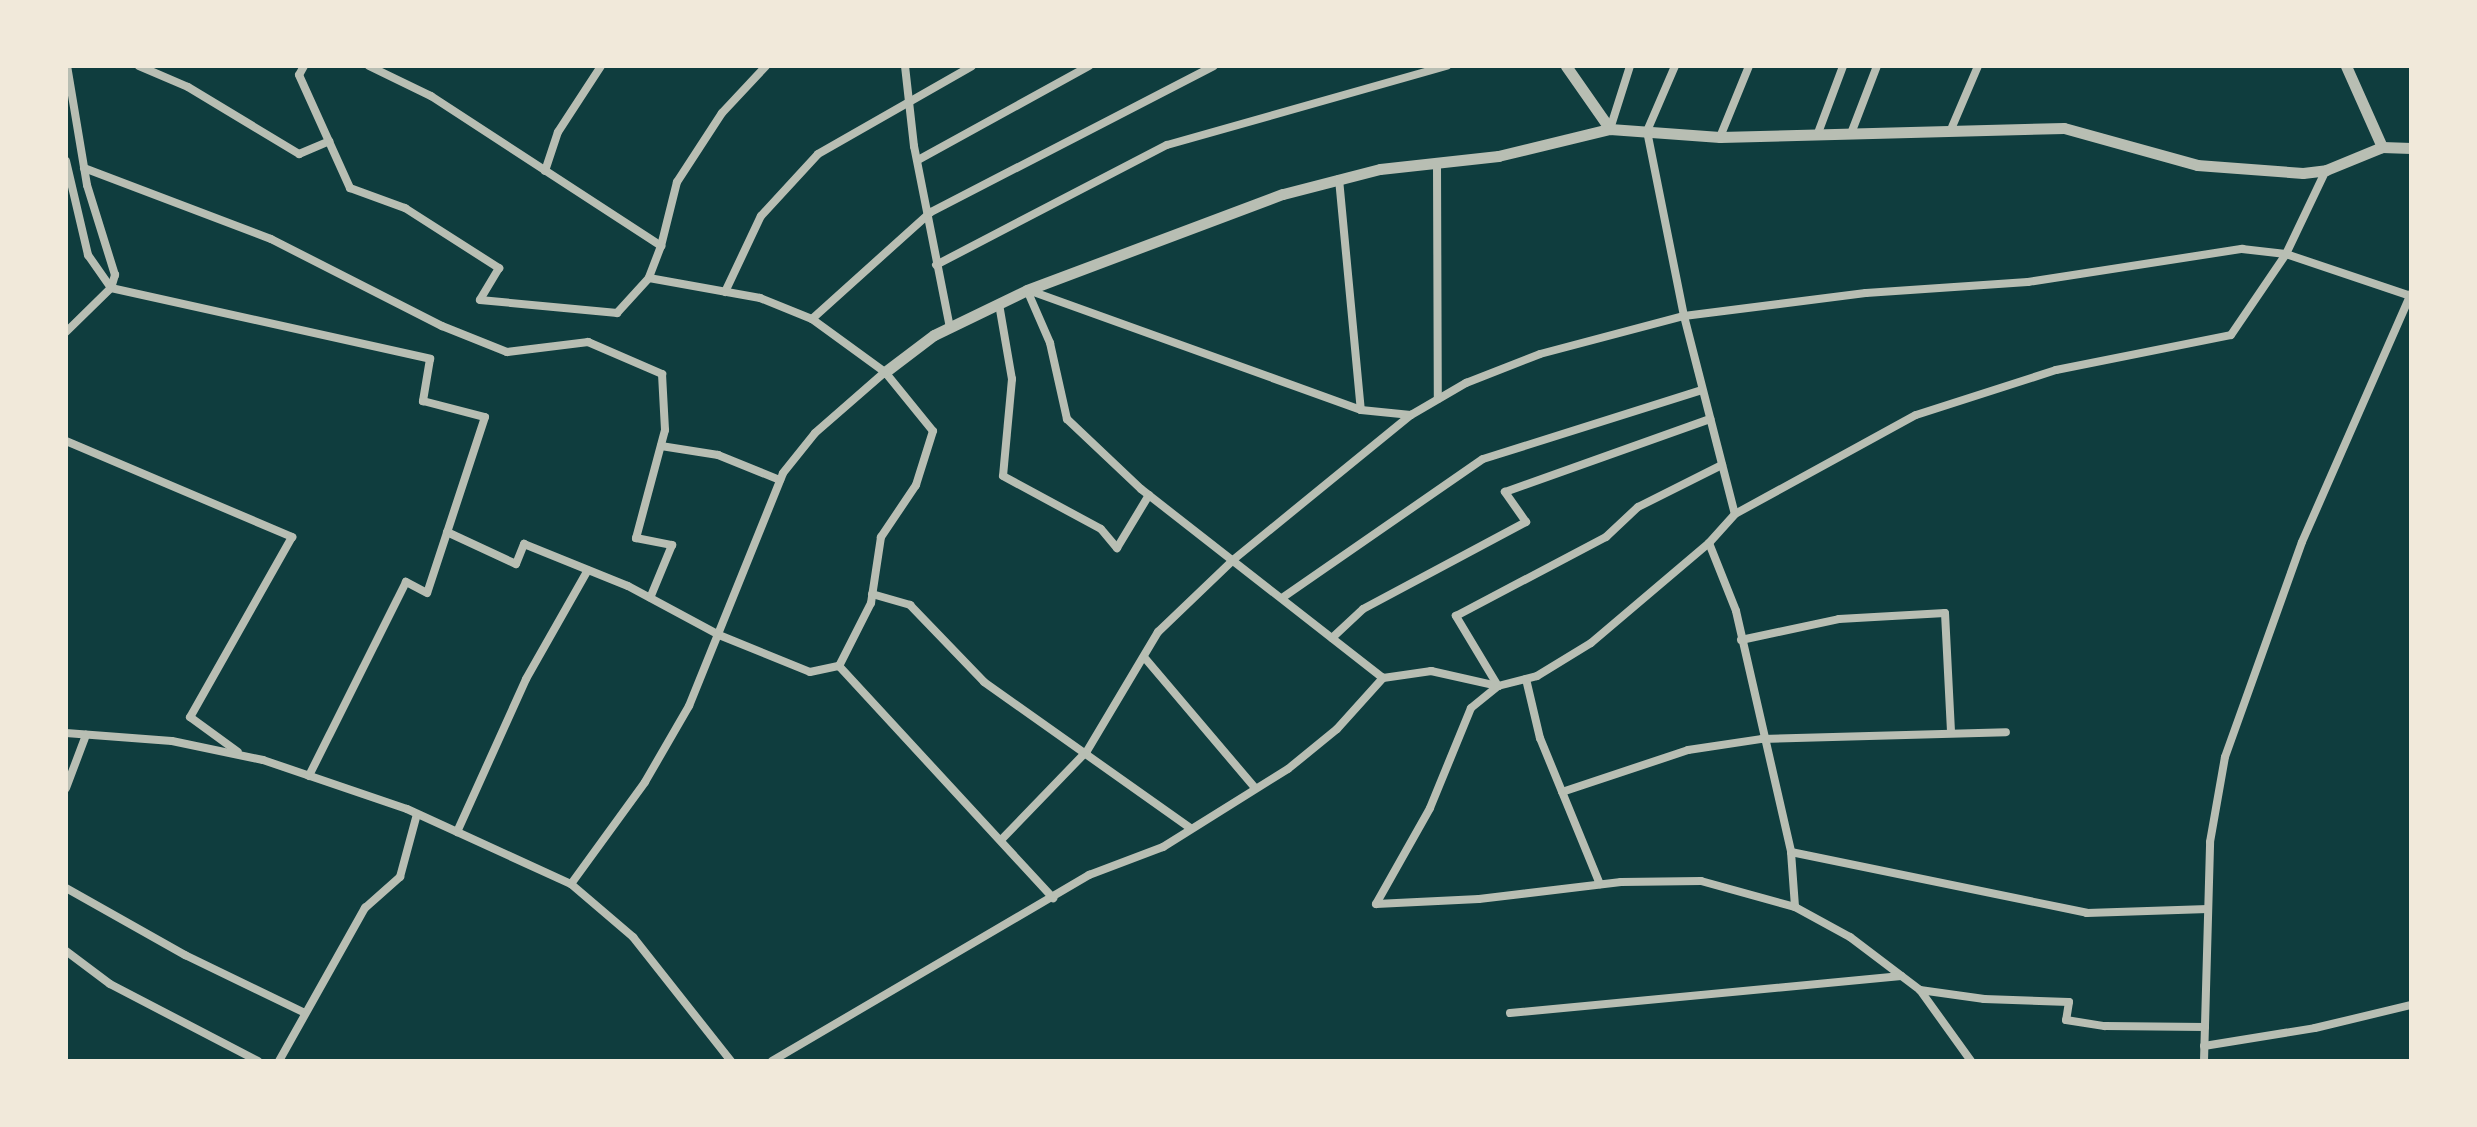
<!DOCTYPE html>
<html>
<head>
<meta charset="utf-8">
<style>
  body { margin:0 }
  #map { position:relative; width:2477px; height:1127px; overflow:hidden; background:#0f3d3e; font-family:"Roboto Condensed",sans-serif }
  div>[style] { position:absolute }
  [style*='--x'] { left:calc(var(--x)*1px); top:calc(var(--y)*1px); width:calc(var(--w)*1px); rotate:calc(var(--a)*1deg) }
  .minor>* { height:8px; margin:-4px; padding:0 4px; transform-origin:4px; border-radius:4px; background:#b8beb3 }
  .tertiary>* { height:11px; margin:-5.5px; padding:0 5.5px; transform-origin:5.5px; border-radius:5.5px; background:#b8beb3 }
  span { translate:-50% -50%; white-space:nowrap; text-align:center; line-height:1.15; -webkit-text-stroke:8px #f1e9da; paint-order:stroke }
  .frame { position:absolute; inset:0; border:68px solid #f1e9da; pointer-events:none }
</style>
</head>
<body>
<div id="map">
  <div class="minor">
    <div style="--x:139;--y:66;--w:53;--a:23.2"></div>
    <div style="--x:188;--y:87;--w:130;--a:31.1"></div>
    <div style="--x:299;--y:154;--w:33;--a:-23"></div>
    <div style="--x:304;--y:66;--w:10;--a:119"></div>
    <div style="--x:299;--y:75;--w:124;--a:65.7"></div>
    <div style="--x:350;--y:188;--w:59;--a:20"></div>
    <div style="--x:405;--y:208;--w:112;--a:32.6"></div>
    <div style="--x:499;--y:268;--w:37;--a:121"></div>
    <div style="--x:480;--y:300;--w:138;--a:5.4"></div>
    <div style="--x:617;--y:313;--w:47;--a:-47.6"></div>
    <div style="--x:649;--y:278;--w:113;--a:10.2"></div>
    <div style="--x:760;--y:298;--w:56;--a:22"></div>
    <div style="--x:812;--y:319;--w:90;--a:36"></div>
    <div style="--x:885;--y:372;--w:76;--a:50.9"></div>
    <div style="--x:933;--y:431;--w:57;--a:107.5"></div>
    <div style="--x:916;--y:485;--w:63;--a:123.9"></div>
    <div style="--x:881;--y:537;--w:67;--a:98.6"></div>
    <div style="--x:871;--y:603;--w:71;--a:116.9"></div>
    <div style="--x:369;--y:66;--w:69;--a:25.8"></div>
    <div style="--x:431;--y:96;--w:275;--a:33.1"></div>
    <div style="--x:661;--y:246;--w:34;--a:111"></div>
    <div style="--x:905;--y:66;--w:81;--a:83.6"></div>
    <div style="--x:914;--y:146;--w:186;--a:78.8"></div>
    <div style="--x:1675;--y:66;--w:71;--a:113.3"></div>
    <div style="--x:1647;--y:131;--w:189;--a:78.7"></div>
    <div style="--x:1684;--y:316;--w:204;--a:75.6"></div>
    <div style="--x:1952;--y:127;--w:66;--a:-66.9"></div>
    <div style="--x:1610;--y:129;--w:66;--a:-72.4"></div>
    <div style="--x:1852;--y:131;--w:70;--a:-69"></div>
    <div style="--x:1818;--y:133;--w:72;--a:-69.5"></div>
    <div style="--x:1720;--y:137;--w:77;--a:-67.8"></div>
    <div style="--x:918;--y:160;--w:195;--a:-28.8"></div>
    <div style="--x:66;--y:161;--w:97;--a:76.8"></div>
    <div style="--x:88;--y:255;--w:40;--a:55.1"></div>
    <div style="--x:111;--y:288;--w:327;--a:12.5"></div>
    <div style="--x:430;--y:359;--w:43;--a:99.5"></div>
    <div style="--x:423;--y:401;--w:64;--a:14.5"></div>
    <div style="--x:485;--y:417;--w:185;--a:108.2"></div>
    <div style="--x:427;--y:593;--w:24;--a:-152"></div>
    <div style="--x:406;--y:582;--w:217;--a:116.6"></div>
    <div style="--x:1437;--y:164;--w:235;--a:89.8"></div>
    <div style="--x:84;--y:168;--w:200;--a:20.8"></div>
    <div style="--x:271;--y:239;--w:192;--a:27"></div>
    <div style="--x:442;--y:326;--w:70;--a:21.8"></div>
    <div style="--x:507;--y:352;--w:82;--a:-7"></div>
    <div style="--x:588;--y:342;--w:81;--a:23.4"></div>
    <div style="--x:662;--y:374;--w:56;--a:86.9"></div>
    <div style="--x:665;--y:430;--w:112;--a:105"></div>
    <div style="--x:636;--y:538;--w:37;--a:11"></div>
    <div style="--x:672;--y:545;--w:57;--a:112.5"></div>
    <div style="--x:545;--y:171;--w:41;--a:-71.6"></div>
    <div style="--x:558;--y:132;--w:79;--a:-56.9"></div>
    <div style="--x:1339;--y:179;--w:232;--a:84.6"></div>
    <div style="--x:661;--y:246;--w:66;--a:-76"></div>
    <div style="--x:677;--y:182;--w:82;--a:-56.9"></div>
    <div style="--x:722;--y:113;--w:64;--a:-46.9"></div>
    <div style="--x:936;--y:265;--w:260;--a:-27.5"></div>
    <div style="--x:1167;--y:145;--w:291;--a:-15.8"></div>
    <div style="--x:1027;--y:290;--w:58;--a:66.5"></div>
    <div style="--x:1050;--y:343;--w:78;--a:77.4"></div>
    <div style="--x:1067;--y:419;--w:102;--a:43.4"></div>
    <div style="--x:1141;--y:489;--w:307;--a:38"></div>
    <div style="--x:1028;--y:290;--w:354;--a:19.8"></div>
    <div style="--x:1361;--y:410;--w:50;--a:5.7"></div>
    <div style="--x:1411;--y:415;--w:64;--a:-30.2"></div>
    <div style="--x:1466;--y:383;--w:79;--a:-21.4"></div>
    <div style="--x:1540;--y:354;--w:149;--a:-14.8"></div>
    <div style="--x:1684;--y:316;--w:183;--a:-7.2"></div>
    <div style="--x:1866;--y:293;--w:162;--a:-3.9"></div>
    <div style="--x:2028;--y:282;--w:217;--a:-8.8"></div>
    <div style="--x:2242;--y:249;--w:44;--a:6.5"></div>
    <div style="--x:2286;--y:254;--w:132;--a:18.6"></div>
    <div style="--x:725;--y:292;--w:84;--a:-64.7"></div>
    <div style="--x:761;--y:216;--w:84;--a:-47.4"></div>
    <div style="--x:818;--y:154;--w:177;--a:-29.7"></div>
    <div style="--x:999;--y:304;--w:76;--a:80.2"></div>
    <div style="--x:1012;--y:379;--w:97;--a:95.3"></div>
    <div style="--x:1003;--y:476;--w:111;--a:28.4"></div>
    <div style="--x:1101;--y:529;--w:25;--a:50"></div>
    <div style="--x:1117;--y:548;--w:62;--a:-58.9"></div>
    <div style="--x:812;--y:319;--w:160;--a:-42"></div>
    <div style="--x:931;--y:212;--w:318;--a:-27.3"></div>
    <div style="--x:66;--y:332;--w:63;--a:-44.4"></div>
    <div style="--x:111;--y:288;--w:14;--a:-73"></div>
    <div style="--x:115;--y:275;--w:94;--a:-107.3"></div>
    <div style="--x:87;--y:185;--w:121;--a:-99.5"></div>
    <div style="--x:66;--y:441;--w:246;--a:23"></div>
    <div style="--x:292;--y:537;--w:207;--a:119.5"></div>
    <div style="--x:190;--y:717;--w:59;--a:36.1"></div>
    <div style="--x:661;--y:446;--w:58;--a:9"></div>
    <div style="--x:718;--y:455;--w:67;--a:22"></div>
    <div style="--x:447;--y:532;--w:76;--a:24.9"></div>
    <div style="--x:516;--y:564;--w:22;--a:-68"></div>
    <div style="--x:524;--y:544;--w:112;--a:22"></div>
    <div style="--x:628;--y:586;--w:103;--a:28.3"></div>
    <div style="--x:719;--y:635;--w:98;--a:22.1"></div>
    <div style="--x:810;--y:672;--w:30;--a:-12"></div>
    <div style="--x:839;--y:666;--w:316;--a:47.3"></div>
    <div style="--x:1709;--y:543;--w:73;--a:68.3"></div>
    <div style="--x:1736;--y:611;--w:247;--a:77.1"></div>
    <div style="--x:1791;--y:852;--w:55;--a:85.8"></div>
    <div style="--x:872;--y:594;--w:40;--a:16"></div>
    <div style="--x:910;--y:605;--w:107;--a:46.1"></div>
    <div style="--x:984;--y:682;--w:252;--a:35.3"></div>
    <div style="--x:1282;--y:598;--w:244;--a:-34.7"></div>
    <div style="--x:1483;--y:459;--w:230;--a:-17.5"></div>
    <div style="--x:1332;--y:638;--w:42;--a:-43.1"></div>
    <div style="--x:1363;--y:609;--w:185;--a:-28.1"></div>
    <div style="--x:1526;--y:522;--w:37;--a:-125"></div>
    <div style="--x:1505;--y:492;--w:218;--a:-19.6"></div>
    <div style="--x:1741;--y:640;--w:100;--a:-12.1"></div>
    <div style="--x:1839;--y:619;--w:106;--a:-3.2"></div>
    <div style="--x:1945;--y:613;--w:120;--a:87.1"></div>
    <div style="--x:1144;--y:657;--w:172;--a:49.7"></div>
    <div style="--x:1526;--y:679;--w:61;--a:76.7"></div>
    <div style="--x:1540;--y:738;--w:158;--a:67.7"></div>
    <div style="--x:66;--y:733;--w:106;--a:4.3"></div>
    <div style="--x:172;--y:741;--w:93;--a:11.8"></div>
    <div style="--x:263;--y:760;--w:152;--a:18.8"></div>
    <div style="--x:407;--y:809;--w:180;--a:24.6"></div>
    <div style="--x:571;--y:884;--w:82;--a:40.5"></div>
    <div style="--x:633;--y:937;--w:158;--a:51.7"></div>
    <div style="--x:66;--y:788;--w:57;--a:-69.3"></div>
    <div style="--x:1562;--y:792;--w:133;--a:-18.4"></div>
    <div style="--x:1688;--y:750;--w:75;--a:-8.5"></div>
    <div style="--x:1762;--y:739;--w:244;--a:-1.6"></div>
    <div style="--x:457;--y:832;--w:168;--a:-65.7"></div>
    <div style="--x:526;--y:679;--w:125;--a:-60.4"></div>
    <div style="--x:1002;--y:839;--w:122;--a:-46"></div>
    <div style="--x:1087;--y:751;--w:139;--a:-59.2"></div>
    <div style="--x:1158;--y:632;--w:104;--a:-43.8"></div>
    <div style="--x:1233;--y:560;--w:230;--a:-39.2"></div>
    <div style="--x:1791;--y:852;--w:302;--a:11.6"></div>
    <div style="--x:2087;--y:913;--w:121;--a:-1.9"></div>
    <div style="--x:571;--y:884;--w:126;--a:-54"></div>
    <div style="--x:645;--y:782;--w:88;--a:-59.9"></div>
    <div style="--x:689;--y:706;--w:251;--a:-68"></div>
    <div style="--x:783;--y:473;--w:51;--a:-51.3"></div>
    <div style="--x:815;--y:433;--w:93;--a:-41.1"></div>
    <div style="--x:66;--y:888;--w:137;--a:29.4"></div>
    <div style="--x:185;--y:955;--w:131;--a:25.8"></div>
    <div style="--x:1376;--y:904;--w:103;--a:-2.8"></div>
    <div style="--x:1479;--y:899;--w:143;--a:-6.8"></div>
    <div style="--x:1621;--y:882;--w:80;--a:-0.7"></div>
    <div style="--x:1701;--y:881;--w:98;--a:15.5"></div>
    <div style="--x:1795;--y:907;--w:63;--a:28.6"></div>
    <div style="--x:1850;--y:937;--w:88;--a:37.1"></div>
    <div style="--x:1920;--y:990;--w:87;--a:54.3"></div>
    <div style="--x:1376;--y:904;--w:110;--a:-60.6"></div>
    <div style="--x:1430;--y:808;--w:108;--a:-67.7"></div>
    <div style="--x:1471;--y:708;--w:35;--a:-39"></div>
    <div style="--x:1498;--y:686;--w:82;--a:-121"></div>
    <div style="--x:1456;--y:616;--w:170;--a:-27.8"></div>
    <div style="--x:1606;--y:537;--w:44;--a:-43.2"></div>
    <div style="--x:1638;--y:507;--w:94;--a:-26.6"></div>
    <div style="--x:66;--y:951;--w:55;--a:36.9"></div>
    <div style="--x:110;--y:984;--w:167;--a:27.5"></div>
    <div style="--x:1920;--y:990;--w:65;--a:8"></div>
    <div style="--x:1984;--y:999;--w:85;--a:2"></div>
    <div style="--x:2069;--y:1002;--w:18;--a:99"></div>
    <div style="--x:2066;--y:1020;--w:39;--a:9"></div>
    <div style="--x:2105;--y:1026;--w:100;--a:0.6"></div>
    <div style="--x:1510;--y:1013;--w:393;--a:-5.4"></div>
    <div style="--x:2204;--y:1046;--w:112;--a:-9.2"></div>
    <div style="--x:2315;--y:1028;--w:99;--a:-13.5"></div>
    <div style="--x:279;--y:1061;--w:176;--a:-60.7"></div>
    <div style="--x:365;--y:908;--w:47;--a:-41.5"></div>
    <div style="--x:400;--y:877;--w:65;--a:-74.9"></div>
    <div style="--x:772;--y:1061;--w:368;--a:-30.4"></div>
    <div style="--x:1089;--y:875;--w:79;--a:-20.7"></div>
    <div style="--x:1163;--y:847;--w:147;--a:-32"></div>
    <div style="--x:1288;--y:769;--w:63;--a:-39.2"></div>
    <div style="--x:1337;--y:729;--w:69;--a:-48"></div>
    <div style="--x:1383;--y:678;--w:49;--a:-8.3"></div>
    <div style="--x:1431;--y:671;--w:69;--a:12.6"></div>
    <div style="--x:1498;--y:686;--w:40;--a:-14.4"></div>
    <div style="--x:1537;--y:676;--w:63;--a:-31.4"></div>
    <div style="--x:1591;--y:643;--w:155;--a:-40.3"></div>
    <div style="--x:1709;--y:543;--w:39;--a:-48"></div>
    <div style="--x:1735;--y:514;--w:206;--a:-28.7"></div>
    <div style="--x:1916;--y:415;--w:147;--a:-17.8"></div>
    <div style="--x:2056;--y:370;--w:178;--a:-11.3"></div>
    <div style="--x:2231;--y:335;--w:98;--a:-55.8"></div>
    <div style="--x:2286;--y:254;--w:93;--a:-64.5"></div>
    <div style="--x:2204;--y:1061;--w:219;--a:-88.4"></div>
    <div style="--x:2210;--y:842;--w:86;--a:-80"></div>
    <div style="--x:2225;--y:757;--w:228;--a:-70.3"></div>
    <div style="--x:2302;--y:542;--w:271;--a:-66.3"></div>
  </div>
  <div class="tertiary">
    <div style="--x:1566;--y:66;--w:77;--a:55.1"></div>
    <div style="--x:2346;--y:66;--w:89;--a:66"></div>
    <div style="--x:885;--y:372;--w:61;--a:-37.1"></div>
    <div style="--x:934;--y:335;--w:103;--a:-25.8"></div>
    <div style="--x:1027;--y:290;--w:273;--a:-20.6"></div>
    <div style="--x:1283;--y:194;--w:100;--a:-14.5"></div>
    <div style="--x:1380;--y:169;--w:119;--a:-6.3"></div>
    <div style="--x:1498;--y:156;--w:115;--a:-13.6"></div>
    <div style="--x:1610;--y:129;--w:110;--a:4.2"></div>
    <div style="--x:1720;--y:137;--w:344;--a:-1.5"></div>
    <div style="--x:2064;--y:128;--w:138;--a:15.5"></div>
    <div style="--x:2197;--y:165;--w:106;--a:4.3"></div>
    <div style="--x:2303;--y:173;--w:23;--a:-7"></div>
    <div style="--x:2326;--y:170;--w:61;--a:-22.3"></div>
    <div style="--x:2382;--y:147;--w:29;--a:2"></div>
  </div>
  <div class="frame"></div>
</div>
</body>
</html>
